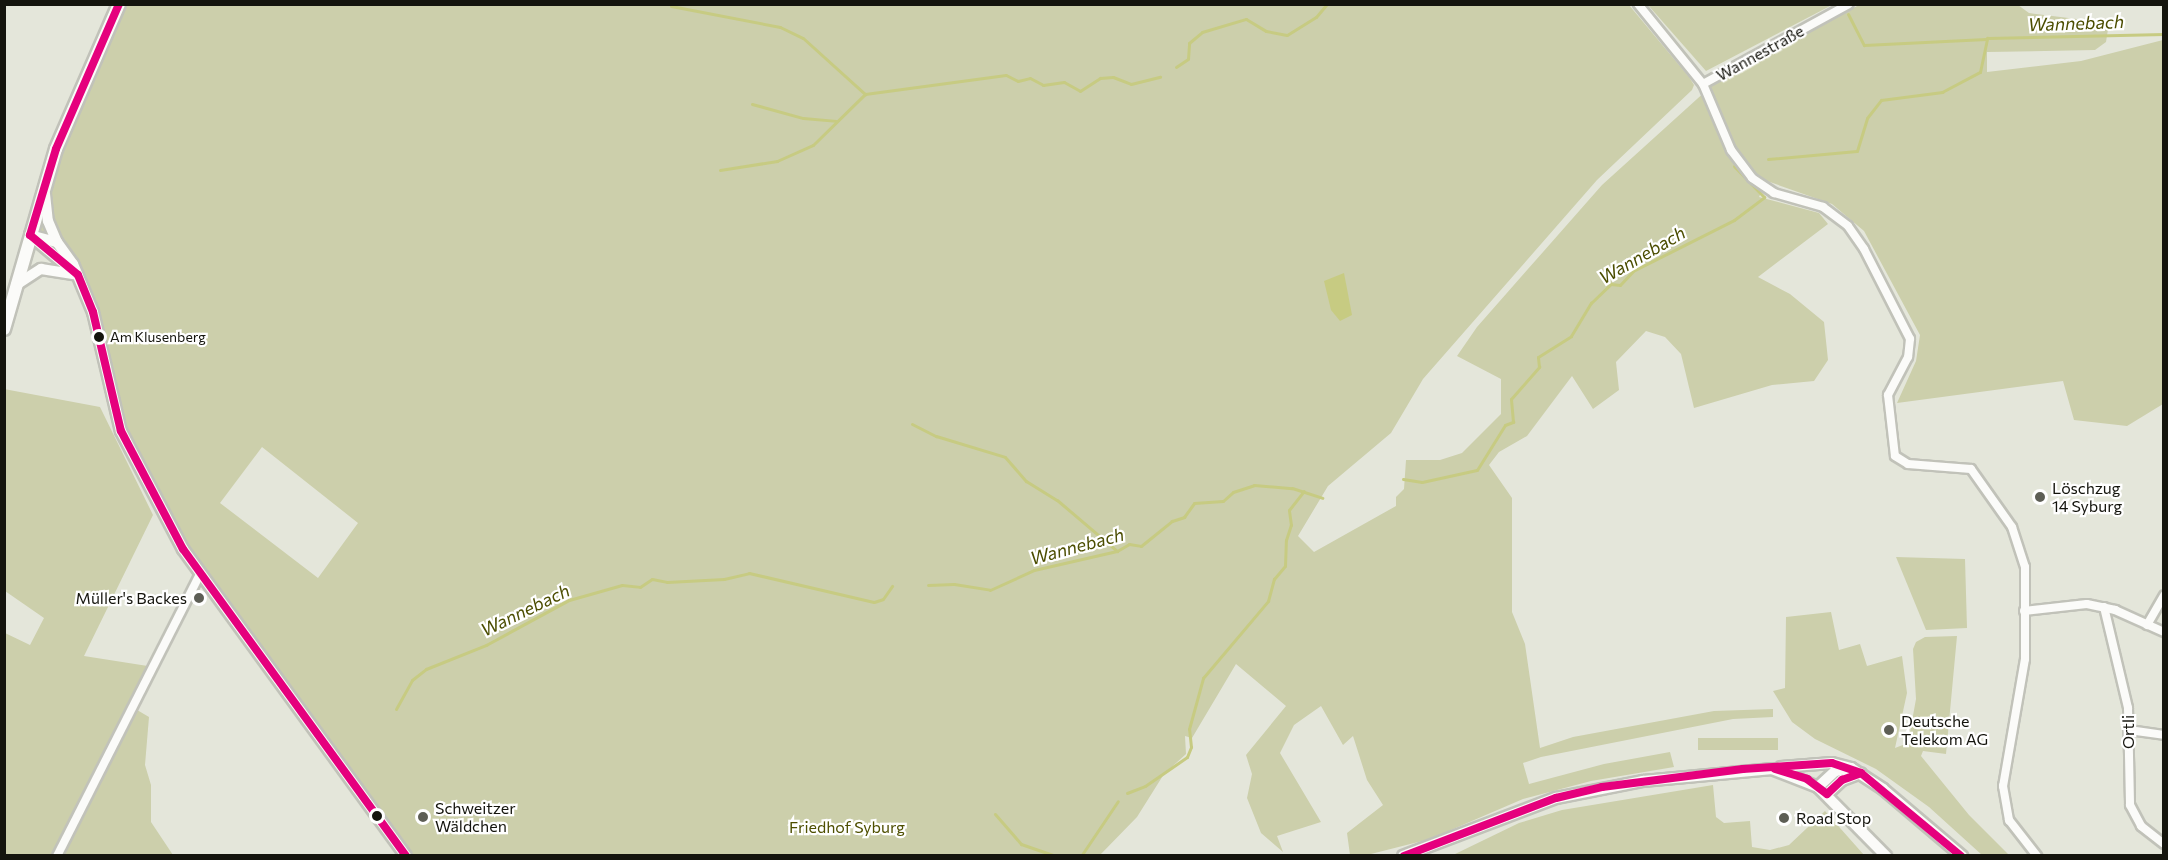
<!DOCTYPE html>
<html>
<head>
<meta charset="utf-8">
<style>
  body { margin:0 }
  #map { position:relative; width:2168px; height:860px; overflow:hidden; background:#e4e6da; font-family:Commissioner,sans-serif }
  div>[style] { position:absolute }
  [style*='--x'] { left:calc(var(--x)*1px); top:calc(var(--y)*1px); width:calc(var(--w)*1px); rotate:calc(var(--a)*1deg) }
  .green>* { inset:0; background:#cccfab; transform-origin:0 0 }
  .water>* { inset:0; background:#c7cb82 }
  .stream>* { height:3px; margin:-1.5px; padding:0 1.5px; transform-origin:1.5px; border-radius:1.5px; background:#c7cb82 }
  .roads { filter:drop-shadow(2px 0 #c1c2b9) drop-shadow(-2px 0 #c1c2b9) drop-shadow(0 2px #c1c2b9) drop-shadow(0 -2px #c1c2b9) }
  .street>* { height:8px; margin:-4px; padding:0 4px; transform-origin:4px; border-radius:4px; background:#fbfbf9 }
  .secondary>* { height:10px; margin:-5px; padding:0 5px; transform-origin:5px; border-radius:5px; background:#fbfbf9 }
  .primary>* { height:12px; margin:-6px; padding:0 6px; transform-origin:6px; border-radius:6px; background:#fbfbf9 }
  .bus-1>* { height:8px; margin:-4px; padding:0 4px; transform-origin:4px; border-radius:4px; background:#e5007d }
  .dots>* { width:16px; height:16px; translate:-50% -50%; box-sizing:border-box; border:3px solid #fff; border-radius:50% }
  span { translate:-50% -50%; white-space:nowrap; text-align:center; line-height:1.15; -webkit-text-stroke:4.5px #fff; paint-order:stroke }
  .bus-label { font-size:14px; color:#14140d }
  .left { translate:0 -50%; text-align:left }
  .street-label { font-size:16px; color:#14140d }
  .poi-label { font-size:16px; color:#14140d }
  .right { translate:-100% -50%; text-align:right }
  .park-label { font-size:16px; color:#4e4f00 }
  .water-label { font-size:18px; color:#4b4d00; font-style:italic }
  .frame { position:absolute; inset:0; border:6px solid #14140d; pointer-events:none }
</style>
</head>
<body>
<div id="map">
  <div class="green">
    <div style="clip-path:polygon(evenodd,119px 5px,1629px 5px,1689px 77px,1694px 85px,1692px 90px,1597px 180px,1423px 379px,1391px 433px,1328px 486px,1298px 536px,1314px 552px,1396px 506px,1396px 497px,1404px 489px,1406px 460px,1440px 460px,1462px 453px,1501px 414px,1501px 379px,1457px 356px,1477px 327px,1602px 185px,1718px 80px,1859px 5px,2018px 5px,2029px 13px,2109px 23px,2106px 42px,2095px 50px,1987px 52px,1987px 72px,2081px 61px,2163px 40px,2163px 404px,2127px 426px,2074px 420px,2063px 381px,1897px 403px,1916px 361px,1920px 335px,1864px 231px,1832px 204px,1767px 181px,1759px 197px,1819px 213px,1828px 224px,1758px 277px,1790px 294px,1824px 322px,1828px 360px,1814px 381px,1772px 385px,1694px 408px,1681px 354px,1665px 337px,1646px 331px,1616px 362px,1619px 390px,1593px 409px,1572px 376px,1527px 436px,1499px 452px,1489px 465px,1512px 498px,1512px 612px,1525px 644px,1540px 748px,1573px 737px,1714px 711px,1773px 709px,1773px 717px,1733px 719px,1541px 757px,1523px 763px,1529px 784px,1604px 764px,1670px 752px,1674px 767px,1591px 781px,1523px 799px,1430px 839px,1367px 855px,1350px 855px,1347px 833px,1383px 805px,1367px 780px,1353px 736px,1343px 745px,1321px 706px,1294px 725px,1280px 753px,1321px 822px,1277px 836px,1283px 852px,1261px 833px,1247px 798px,1252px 774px,1246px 755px,1286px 706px,1236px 664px,1192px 738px,1185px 736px,1186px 754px,1164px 774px,1137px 817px,1100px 855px,406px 855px,215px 596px,130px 451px,78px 275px,38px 245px,37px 206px,119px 5px,262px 447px,358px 523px,318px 578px,220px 503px,262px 447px)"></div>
    <div style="clip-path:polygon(1648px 5px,1832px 5px,1706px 71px)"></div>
    <div style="clip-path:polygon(4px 389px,100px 407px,153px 515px,84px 656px,154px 667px,132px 707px,149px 717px,145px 765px,151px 785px,151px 822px,173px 855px,5px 855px,5px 633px,30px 645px,44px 618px,5px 591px)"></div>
    <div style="clip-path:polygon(1896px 557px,1965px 559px,1967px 628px,1926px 630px)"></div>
    <div style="clip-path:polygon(1831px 612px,1839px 650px,1860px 644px,1867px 666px,1902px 656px,1907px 693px,1895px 748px,1908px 743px,1916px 699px,1913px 649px,1916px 642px,1925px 637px,1957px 636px,1946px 754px,1923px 751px,1921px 756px,1969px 815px,2009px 855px,1982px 855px,1929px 807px,1876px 769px,1815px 739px,1792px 722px,1773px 691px,1785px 688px,1786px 617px)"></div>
    <div style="left:1778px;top:738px;width:12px;height:80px;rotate:90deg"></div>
    <div style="clip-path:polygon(1713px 785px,1716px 817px,1724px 823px,1750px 821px,1752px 847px,1770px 850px,1789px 845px,1825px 811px,1864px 855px,1453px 855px,1519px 823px,1562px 810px)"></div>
  </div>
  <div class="water">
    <div style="clip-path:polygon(1344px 273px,1352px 315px,1340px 321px,1331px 310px,1324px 281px)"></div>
  </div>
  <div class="stream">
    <div style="--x:671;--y:6;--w:111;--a:10.9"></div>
    <div style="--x:780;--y:27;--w:25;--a:26"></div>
    <div style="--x:803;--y:38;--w:84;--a:42.1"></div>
    <div style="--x:1848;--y:14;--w:35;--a:63"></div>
    <div style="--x:1864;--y:45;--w:122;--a:-2.8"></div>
    <div style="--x:1176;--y:67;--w:14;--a:-34"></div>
    <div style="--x:1188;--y:59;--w:16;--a:-86"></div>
    <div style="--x:1189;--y:43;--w:17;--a:-40"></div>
    <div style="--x:1202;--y:32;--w:46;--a:-16.5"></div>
    <div style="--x:1246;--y:19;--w:23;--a:31"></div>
    <div style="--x:1266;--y:31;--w:21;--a:11"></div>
    <div style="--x:1287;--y:35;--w:34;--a:-32"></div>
    <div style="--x:1316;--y:17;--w:17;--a:-50"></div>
    <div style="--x:865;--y:94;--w:142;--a:-7.7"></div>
    <div style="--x:1006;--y:75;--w:13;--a:27"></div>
    <div style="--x:1018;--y:81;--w:12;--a:-14"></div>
    <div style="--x:1030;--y:78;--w:15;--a:28"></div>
    <div style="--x:1043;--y:85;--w:21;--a:-8"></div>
    <div style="--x:1064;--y:82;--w:18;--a:29"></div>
    <div style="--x:1080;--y:91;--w:24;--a:-33"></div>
    <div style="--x:1100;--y:78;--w:13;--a:-4"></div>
    <div style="--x:1113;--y:77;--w:19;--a:21"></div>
    <div style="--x:1131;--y:84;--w:30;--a:-14"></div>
    <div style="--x:752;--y:104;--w:53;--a:15.4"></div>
    <div style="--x:803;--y:118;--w:33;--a:5"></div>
    <div style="--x:1768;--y:159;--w:89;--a:-5.1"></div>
    <div style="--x:1857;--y:151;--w:34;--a:-73"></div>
    <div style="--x:1867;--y:118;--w:23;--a:-52"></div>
    <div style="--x:1881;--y:100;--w:62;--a:-7.5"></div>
    <div style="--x:1942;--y:92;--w:43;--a:-27.8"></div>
    <div style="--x:1980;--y:72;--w:35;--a:-78"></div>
    <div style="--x:1987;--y:38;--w:177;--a:-1.3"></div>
    <div style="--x:720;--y:170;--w:58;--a:-9"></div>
    <div style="--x:777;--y:161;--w:39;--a:-24"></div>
    <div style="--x:813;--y:145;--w:73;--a:-44.4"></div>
    <div style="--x:912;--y:424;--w:27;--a:27"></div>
    <div style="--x:936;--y:436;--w:72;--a:16.9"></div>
    <div style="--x:1005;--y:457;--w:32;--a:49"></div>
    <div style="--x:1026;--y:481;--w:36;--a:32"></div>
    <div style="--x:1057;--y:500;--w:79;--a:40.4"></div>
    <div style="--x:1403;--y:479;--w:19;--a:9"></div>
    <div style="--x:1422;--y:482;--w:56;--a:-12.3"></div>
    <div style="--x:1477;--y:470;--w:53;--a:-58.1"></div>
    <div style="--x:1505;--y:425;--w:9;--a:-21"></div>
    <div style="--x:1513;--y:422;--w:23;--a:-95"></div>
    <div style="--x:1511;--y:399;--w:43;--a:-48.8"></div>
    <div style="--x:1539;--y:367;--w:10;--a:-96"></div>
    <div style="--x:1538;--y:357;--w:39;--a:-32"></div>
    <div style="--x:1571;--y:336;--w:39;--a:-59"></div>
    <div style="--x:1591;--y:303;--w:28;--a:-44"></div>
    <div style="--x:1611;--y:284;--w:9;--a:6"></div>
    <div style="--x:1620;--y:285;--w:19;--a:-47"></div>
    <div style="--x:1633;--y:271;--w:113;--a:-26.8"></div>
    <div style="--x:1734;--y:220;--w:38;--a:-37"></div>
    <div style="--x:1764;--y:197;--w:43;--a:-134.1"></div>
    <div style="--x:928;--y:585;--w:26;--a:-2"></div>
    <div style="--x:954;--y:584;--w:36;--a:9"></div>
    <div style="--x:990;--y:590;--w:48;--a:-24.4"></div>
    <div style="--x:1034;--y:570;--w:85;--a:-12.9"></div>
    <div style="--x:1117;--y:551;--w:14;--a:-30"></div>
    <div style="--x:1129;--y:544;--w:12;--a:9"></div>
    <div style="--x:1141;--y:546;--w:40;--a:-39"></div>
    <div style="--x:1172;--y:521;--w:13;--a:-18"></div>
    <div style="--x:1184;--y:517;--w:17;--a:-54"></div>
    <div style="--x:1194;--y:503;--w:29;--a:-4"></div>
    <div style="--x:1223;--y:501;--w:13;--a:-42"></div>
    <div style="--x:1233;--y:492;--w:22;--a:-18"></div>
    <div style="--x:1254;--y:485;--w:38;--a:5"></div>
    <div style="--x:1292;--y:488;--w:32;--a:18"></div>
    <div style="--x:396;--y:709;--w:33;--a:-61"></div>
    <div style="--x:412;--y:680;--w:18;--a:-38"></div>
    <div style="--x:426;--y:669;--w:65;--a:-21.8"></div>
    <div style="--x:486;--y:645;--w:94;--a:-28.5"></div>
    <div style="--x:569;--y:600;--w:55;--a:-15.8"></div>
    <div style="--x:622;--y:585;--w:18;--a:6"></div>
    <div style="--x:640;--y:587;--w:14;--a:-34"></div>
    <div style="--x:652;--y:579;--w:15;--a:11"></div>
    <div style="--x:667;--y:582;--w:57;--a:-3"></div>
    <div style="--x:724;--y:579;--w:26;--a:-13"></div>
    <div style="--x:749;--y:573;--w:128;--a:13.1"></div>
    <div style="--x:874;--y:602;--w:9;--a:-18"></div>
    <div style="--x:883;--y:599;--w:16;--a:-55"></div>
    <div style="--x:1127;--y:793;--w:19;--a:-21"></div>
    <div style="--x:1145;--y:786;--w:51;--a:-34.6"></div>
    <div style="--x:1187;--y:757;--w:11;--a:-68"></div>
    <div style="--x:1191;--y:747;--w:18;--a:-96"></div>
    <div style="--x:1189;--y:729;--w:53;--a:-74.6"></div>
    <div style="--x:1203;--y:678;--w:101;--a:-49.8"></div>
    <div style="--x:1268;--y:601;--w:23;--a:-75"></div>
    <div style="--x:1274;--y:579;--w:17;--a:-50"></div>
    <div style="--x:1285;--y:566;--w:26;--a:-88"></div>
    <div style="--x:1286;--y:540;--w:16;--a:-72"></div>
    <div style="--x:1291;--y:525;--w:15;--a:-98"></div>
    <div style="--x:1289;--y:510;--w:24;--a:-52"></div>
    <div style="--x:995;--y:814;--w:40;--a:49"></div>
    <div style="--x:1021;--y:844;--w:36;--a:19"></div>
    <div style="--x:1081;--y:856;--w:66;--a:-56.1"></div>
  </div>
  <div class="roads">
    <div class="street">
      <div style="--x:1638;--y:4;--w:103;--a:50.9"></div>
      <div style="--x:1703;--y:84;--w:72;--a:67"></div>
      <div style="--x:1731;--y:150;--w:35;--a:53"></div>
      <div style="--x:1752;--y:178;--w:27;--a:34"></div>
      <div style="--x:1774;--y:193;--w:51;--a:15.9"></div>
      <div style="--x:1823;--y:207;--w:31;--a:37"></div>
      <div style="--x:1848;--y:226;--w:28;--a:55"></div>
      <div style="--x:1864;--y:249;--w:101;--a:62.9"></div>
      <div style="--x:1910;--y:339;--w:18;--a:96"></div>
      <div style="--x:1908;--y:357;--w:43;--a:117.8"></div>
      <div style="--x:1888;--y:395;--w:61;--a:83.5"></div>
      <div style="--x:1895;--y:456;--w:15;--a:32"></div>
      <div style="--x:1908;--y:464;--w:63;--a:4.5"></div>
      <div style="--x:1971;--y:469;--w:71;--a:54.7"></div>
      <div style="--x:2012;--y:527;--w:42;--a:72"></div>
      <div style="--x:2025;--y:567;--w:92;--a:90"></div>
      <div style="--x:2025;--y:659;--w:129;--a:99.8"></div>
      <div style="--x:2003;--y:786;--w:35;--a:80"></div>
      <div style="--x:2009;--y:820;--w:46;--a:52.1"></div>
      <div style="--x:1703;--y:84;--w:166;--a:-28.7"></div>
      <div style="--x:2104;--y:607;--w:104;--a:76.6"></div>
      <div style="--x:2128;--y:708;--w:97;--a:88.8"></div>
      <div style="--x:2130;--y:805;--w:24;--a:62"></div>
      <div style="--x:2141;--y:826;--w:29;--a:38"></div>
      <div style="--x:2024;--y:611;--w:63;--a:-6.3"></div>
      <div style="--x:2087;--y:604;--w:29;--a:12"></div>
      <div style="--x:2115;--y:610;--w:54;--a:24.2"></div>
      <div style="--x:2147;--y:625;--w:34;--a:-60"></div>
      <div style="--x:2129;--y:730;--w:35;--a:8"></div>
      <div style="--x:57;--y:856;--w:316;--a:-63.1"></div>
    </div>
    <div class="secondary">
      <div style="--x:45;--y:194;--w:27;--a:84"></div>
      <div style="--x:48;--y:221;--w:23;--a:67"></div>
      <div style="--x:30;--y:235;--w:28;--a:15"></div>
      <div style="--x:57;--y:242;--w:27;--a:54"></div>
      <div style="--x:73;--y:264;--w:52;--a:67.4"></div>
      <div style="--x:93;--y:312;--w:122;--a:76.8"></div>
      <div style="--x:121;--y:431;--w:133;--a:62.3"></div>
      <div style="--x:183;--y:549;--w:379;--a:54"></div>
      <div style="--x:30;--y:235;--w:56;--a:39.9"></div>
      <div style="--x:16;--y:285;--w:30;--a:-33"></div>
      <div style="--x:41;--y:269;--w:37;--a:9"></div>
      <div style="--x:1781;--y:767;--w:51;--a:-4.5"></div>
      <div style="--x:1832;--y:763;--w:20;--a:15"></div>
      <div style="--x:1851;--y:768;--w:38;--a:33"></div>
      <div style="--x:1883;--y:789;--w:104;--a:40.3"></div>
      <div style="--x:1818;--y:787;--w:23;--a:-43"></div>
      <div style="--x:1835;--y:771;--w:16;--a:-11"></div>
      <div style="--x:1827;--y:794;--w:21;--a:-43"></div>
      <div style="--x:1842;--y:780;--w:20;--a:-20"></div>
      <div style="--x:1403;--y:856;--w:164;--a:-20.8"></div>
      <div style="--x:1556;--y:798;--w:89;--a:-11.1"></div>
      <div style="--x:1643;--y:781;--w:130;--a:-5.3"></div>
      <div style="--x:1772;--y:769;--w:49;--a:21.4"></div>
      <div style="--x:1818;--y:787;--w:97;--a:45.4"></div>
    </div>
    <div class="primary">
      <div style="--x:4;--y:329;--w:187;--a:-73.9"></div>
      <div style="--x:56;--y:149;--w:158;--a:-66.5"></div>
    </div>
  </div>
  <div class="bus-1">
    <div style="--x:119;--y:4;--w:158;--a:113.5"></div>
    <div style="--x:56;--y:149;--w:90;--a:106.8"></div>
    <div style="--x:30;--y:235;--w:62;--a:39.8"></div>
    <div style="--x:78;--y:275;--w:40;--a:68"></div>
    <div style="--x:93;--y:312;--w:122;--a:76.8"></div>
    <div style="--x:121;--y:431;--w:133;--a:62.3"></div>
    <div style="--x:183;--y:549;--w:379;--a:54"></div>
    <div style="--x:1775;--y:769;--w:34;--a:17"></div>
    <div style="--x:1807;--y:779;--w:25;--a:37"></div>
    <div style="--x:1827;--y:794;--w:21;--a:-43"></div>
    <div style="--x:1842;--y:780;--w:20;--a:-20"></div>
    <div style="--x:1404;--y:856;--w:163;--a:-20.9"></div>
    <div style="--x:1556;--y:798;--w:47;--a:-13.4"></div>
    <div style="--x:1602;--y:787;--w:142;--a:-7.3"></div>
    <div style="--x:1743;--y:769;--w:89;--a:-3.9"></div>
    <div style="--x:1832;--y:763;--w:31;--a:19"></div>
    <div style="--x:1861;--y:773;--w:130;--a:39.7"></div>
  </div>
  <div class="dots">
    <div style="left:99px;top:337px;background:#14140d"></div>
    <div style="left:2040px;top:497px;background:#5d5e55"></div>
    <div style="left:199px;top:598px;background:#5d5e55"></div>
    <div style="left:1889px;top:730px;background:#5d5e55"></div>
    <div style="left:377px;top:816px;background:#14140d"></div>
    <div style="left:423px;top:817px;background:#5d5e55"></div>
    <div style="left:1784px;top:818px;background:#5d5e55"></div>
  </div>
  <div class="bus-label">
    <span class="left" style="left:110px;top:337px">Am Klusenberg</span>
  </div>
  <div class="street-label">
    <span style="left:1760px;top:53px;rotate:-29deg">Wannestraße</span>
    <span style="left:2128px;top:732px;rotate:-90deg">Ortli</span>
  </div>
  <div class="poi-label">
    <span class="left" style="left:2052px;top:497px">Löschzug<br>14 Syburg</span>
    <span class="right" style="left:187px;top:598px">Müller's Backes</span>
    <span class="left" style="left:1901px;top:730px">Deutsche<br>Telekom AG</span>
    <span class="left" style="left:435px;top:817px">Schweitzer<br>Wäldchen</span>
    <span class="left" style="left:1796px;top:818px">Road Stop</span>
  </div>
  <div class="park-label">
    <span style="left:847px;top:827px">Friedhof Syburg</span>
  </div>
  <div class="water-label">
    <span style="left:2076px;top:23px;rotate:-2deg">Wannebach</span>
    <span style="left:1642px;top:255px;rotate:-30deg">Wannebach</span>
    <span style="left:1077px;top:546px;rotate:-15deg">Wannebach</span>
    <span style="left:525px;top:610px;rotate:-26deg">Wannebach</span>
  </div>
  <div class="frame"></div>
</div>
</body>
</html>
